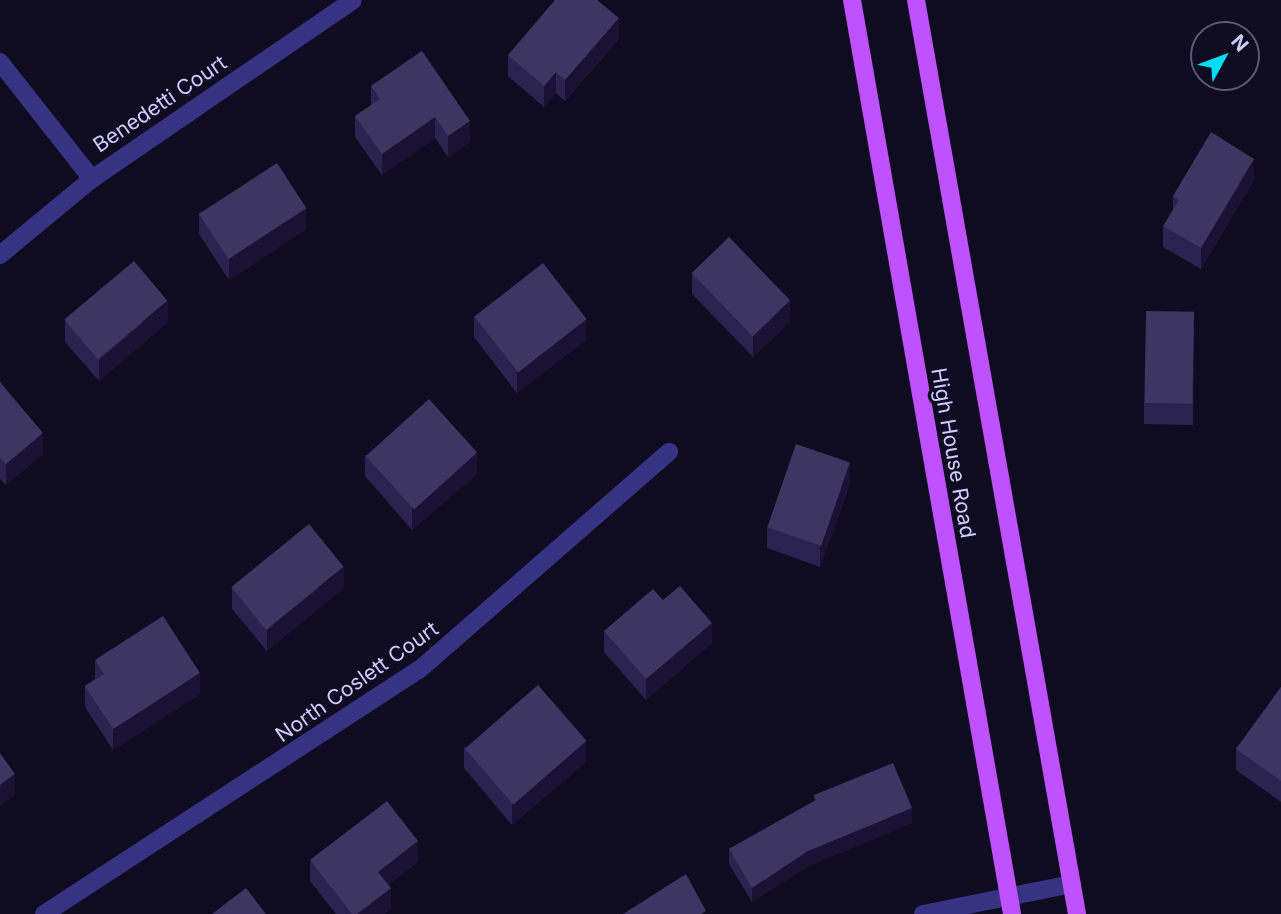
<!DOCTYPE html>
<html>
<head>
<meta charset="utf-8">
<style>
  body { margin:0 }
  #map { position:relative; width:1281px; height:914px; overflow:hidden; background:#0f0b20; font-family:Inter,sans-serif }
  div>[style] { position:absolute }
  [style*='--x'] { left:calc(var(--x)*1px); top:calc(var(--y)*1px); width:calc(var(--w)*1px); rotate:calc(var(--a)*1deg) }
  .street>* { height:18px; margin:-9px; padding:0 9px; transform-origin:9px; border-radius:9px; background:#363382 }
  .primary>* { height:18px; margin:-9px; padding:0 9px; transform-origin:9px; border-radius:9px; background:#bf52ff }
  .wall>* { inset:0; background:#2b234f }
  .shaded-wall>* { inset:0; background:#191234 }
  .building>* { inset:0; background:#3d3562; transform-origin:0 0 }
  span { translate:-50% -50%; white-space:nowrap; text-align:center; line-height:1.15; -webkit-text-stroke:7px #0f0b20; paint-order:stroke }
  .street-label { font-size:21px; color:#d1cbff }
  .north { position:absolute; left:1190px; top:21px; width:70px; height:70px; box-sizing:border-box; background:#0f0b20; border:2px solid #5d5879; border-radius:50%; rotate:49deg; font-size:19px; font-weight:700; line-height:28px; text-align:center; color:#d1cbff }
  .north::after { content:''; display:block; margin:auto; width:24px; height:32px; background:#00dcf6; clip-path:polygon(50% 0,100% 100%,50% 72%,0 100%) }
</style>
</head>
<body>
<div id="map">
  <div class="street">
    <div style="--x:0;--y:62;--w:149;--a:51.8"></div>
    <div style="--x:0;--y:255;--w:119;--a:-39.6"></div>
    <div style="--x:92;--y:179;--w:316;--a:-34.4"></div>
    <div style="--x:44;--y:914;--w:447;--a:-33.1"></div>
    <div style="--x:419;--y:670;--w:332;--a:-41.1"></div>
    <div style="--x:923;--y:914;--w:152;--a:-11.4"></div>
  </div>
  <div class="primary">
    <div style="--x:852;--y:0;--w:928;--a:80.07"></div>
    <div style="--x:916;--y:0;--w:928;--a:80.01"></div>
  </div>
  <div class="wall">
    <div style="clip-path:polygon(619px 39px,565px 101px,556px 93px,544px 107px,508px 76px,508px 55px)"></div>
    <div style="clip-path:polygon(422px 51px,470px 142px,448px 157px,435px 138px,382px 175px,355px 137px,355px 116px,371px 105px,371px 86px)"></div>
    <div style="clip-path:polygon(1254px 180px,1201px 269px,1163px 247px,1163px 226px,1173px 211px,1173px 196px)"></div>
    <div style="clip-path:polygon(199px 213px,306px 229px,229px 280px,199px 234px)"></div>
    <div style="clip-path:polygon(692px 273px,790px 322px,753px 357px,692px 294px)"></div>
    <div style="clip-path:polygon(1194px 312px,1193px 425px,1144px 424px,1144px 403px)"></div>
    <div style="clip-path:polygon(474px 316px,586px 340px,517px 393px,474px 337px)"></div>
    <div style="clip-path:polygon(65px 321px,168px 322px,99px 381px,65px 342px)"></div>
    <div style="clip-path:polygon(0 382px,43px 454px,6px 485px,0 479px)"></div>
    <div style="clip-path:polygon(365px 455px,477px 474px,412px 530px,365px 476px)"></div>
    <div style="clip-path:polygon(850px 484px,820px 567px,767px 548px,767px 527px)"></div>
    <div style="clip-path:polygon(232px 588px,344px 588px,267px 651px,232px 609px)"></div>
    <div style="clip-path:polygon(663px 600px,712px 643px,646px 700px,604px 652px,604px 631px)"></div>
    <div style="clip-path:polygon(95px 660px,200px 694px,113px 750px,85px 707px,85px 686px,95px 679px)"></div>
    <div style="clip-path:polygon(1281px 687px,1281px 802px,1236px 770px,1236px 749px)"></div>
    <div style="clip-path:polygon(464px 747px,586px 762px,512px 825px,464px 768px)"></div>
    <div style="clip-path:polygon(814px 795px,912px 823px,808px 866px,752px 902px,729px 864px,729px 849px,814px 801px)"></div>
    <div style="clip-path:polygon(310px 860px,418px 862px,388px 885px,391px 909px,384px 914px,336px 914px,310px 881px)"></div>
  </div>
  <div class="shaded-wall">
    <div style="clip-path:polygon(619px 18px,619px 39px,565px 101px,565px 80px)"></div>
    <div style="clip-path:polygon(556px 72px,556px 93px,544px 107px,544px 86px)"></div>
    <div style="clip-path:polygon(435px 117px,435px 138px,382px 175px,382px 154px)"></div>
    <div style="clip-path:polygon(470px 121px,470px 142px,448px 157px,448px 136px)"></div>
    <div style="clip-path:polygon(1254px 159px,1254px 180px,1201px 269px,1201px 248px)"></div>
    <div style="clip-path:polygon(306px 208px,306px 229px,229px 280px,229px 259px)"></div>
    <div style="clip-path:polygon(168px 301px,168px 322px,99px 381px,99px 360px)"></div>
    <div style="clip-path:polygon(790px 301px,790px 322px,753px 357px,753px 336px)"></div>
    <div style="clip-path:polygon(586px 319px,586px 340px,517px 393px,517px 372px)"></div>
    <div style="clip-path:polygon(43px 433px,43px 454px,6px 485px,6px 464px)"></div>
    <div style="clip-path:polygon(477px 453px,477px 474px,412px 530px,412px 509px)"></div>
    <div style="clip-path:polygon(850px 463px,850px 484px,820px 567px,820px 546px)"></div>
    <div style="clip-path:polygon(344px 567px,344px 588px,267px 651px,267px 630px)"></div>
    <div style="clip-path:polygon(712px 623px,712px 643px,646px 700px,646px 679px)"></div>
    <div style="clip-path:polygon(200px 673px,200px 694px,113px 750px,113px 729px)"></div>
    <div style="clip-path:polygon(586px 741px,586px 762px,512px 825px,512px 804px)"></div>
    <div style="clip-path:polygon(15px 774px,15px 795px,0 806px,0 785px)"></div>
    <div style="clip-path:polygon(912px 808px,912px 823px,808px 866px,752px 902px,752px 888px,808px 851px)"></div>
    <div style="clip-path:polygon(418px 841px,418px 862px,378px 893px,378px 872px)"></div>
    <div style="clip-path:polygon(391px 888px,391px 909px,384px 914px,357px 914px)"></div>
  </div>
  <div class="building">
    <div style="clip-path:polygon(555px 0,597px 0,619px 18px,565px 80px,556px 72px,544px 86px,508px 55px)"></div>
    <div style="clip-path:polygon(422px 51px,470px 121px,448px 136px,435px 117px,382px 154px,355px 116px,380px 99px,371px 86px)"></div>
    <div style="clip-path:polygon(1211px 132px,1254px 159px,1201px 248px,1163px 226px,1179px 200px,1173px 196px)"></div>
    <div style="left:277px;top:163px;width:54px;height:93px;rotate:57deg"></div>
    <div style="left:729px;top:237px;width:88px;height:52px;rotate:46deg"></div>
    <div style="left:134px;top:261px;width:52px;height:91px;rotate:50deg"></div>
    <div style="left:543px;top:263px;width:71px;height:87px;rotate:52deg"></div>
    <div style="left:1146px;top:311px;width:48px;height:92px;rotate:1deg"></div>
    <div style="clip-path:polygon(0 382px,43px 433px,6px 464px,0 458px)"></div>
    <div style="left:429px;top:399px;width:72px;height:85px;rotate:48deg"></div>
    <div style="left:796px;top:444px;width:57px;height:88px;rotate:19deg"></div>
    <div style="left:309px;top:524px;width:55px;height:100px;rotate:51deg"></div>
    <div style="clip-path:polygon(680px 586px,712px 623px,646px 679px,604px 631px,653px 589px,663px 600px)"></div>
    <div style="clip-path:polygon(163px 616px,200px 673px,113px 729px,85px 686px,104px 674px,95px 660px)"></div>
    <div style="left:538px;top:685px;width:74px;height:97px;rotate:49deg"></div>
    <div style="clip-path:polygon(1281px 687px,1281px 781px,1236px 749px)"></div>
    <div style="clip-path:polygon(0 753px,15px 774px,0 785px)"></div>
    <div style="clip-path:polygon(893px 763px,912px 808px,808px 851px,752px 888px,729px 849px,816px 800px,814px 795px)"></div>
    <div style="clip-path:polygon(387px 801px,418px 841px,378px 872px,391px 888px,357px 914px,352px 914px,310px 860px)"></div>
    <div style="clip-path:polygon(686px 874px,706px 911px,701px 914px,623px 914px)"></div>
    <div style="clip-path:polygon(246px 888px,266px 914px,212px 914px)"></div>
  </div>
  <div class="street-label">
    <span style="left:160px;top:104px;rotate:-34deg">Benedetti Court</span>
    <span style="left:953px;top:453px;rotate:80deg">High House Road</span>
    <span style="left:357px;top:682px;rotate:-35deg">North Coslett Court</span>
  </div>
  <div class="north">N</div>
</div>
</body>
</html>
